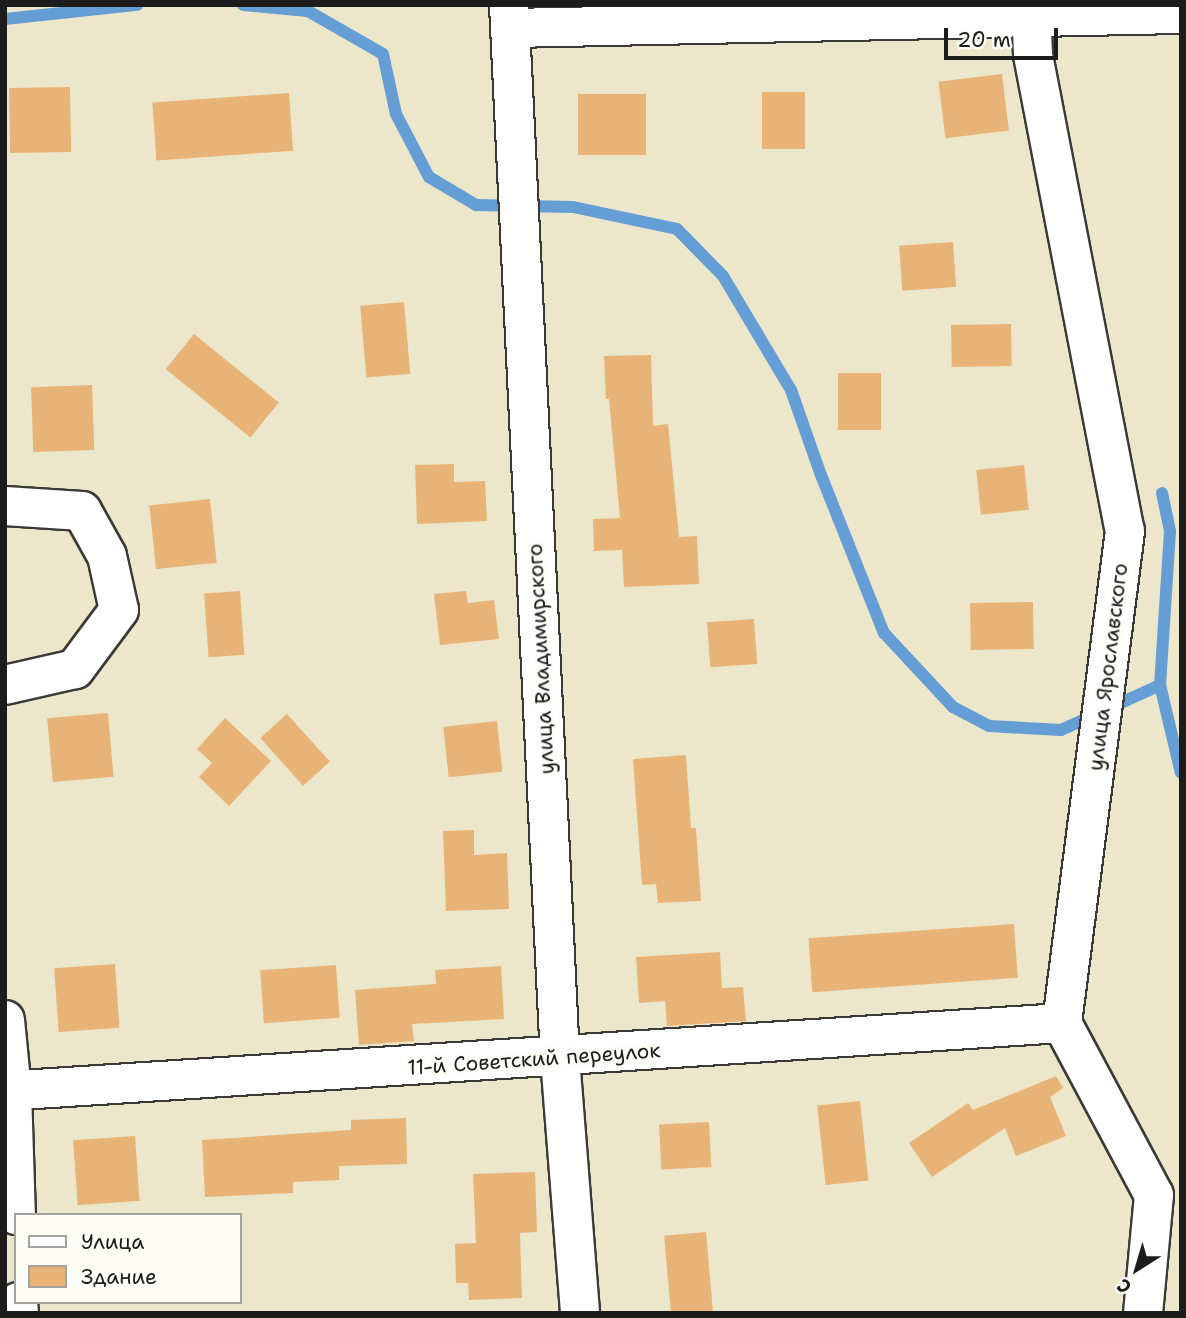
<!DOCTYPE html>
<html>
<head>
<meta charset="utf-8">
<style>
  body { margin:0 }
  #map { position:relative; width:1186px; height:1318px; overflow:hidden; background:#ece7cb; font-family:"Shantell Sans",sans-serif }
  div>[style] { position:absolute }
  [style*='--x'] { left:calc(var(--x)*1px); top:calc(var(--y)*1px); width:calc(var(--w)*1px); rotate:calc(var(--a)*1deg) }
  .stream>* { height:12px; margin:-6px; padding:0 6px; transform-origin:6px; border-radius:6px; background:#659ed4 }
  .building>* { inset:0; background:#e8b377; transform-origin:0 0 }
  .roads { filter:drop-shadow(2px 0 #3b3a36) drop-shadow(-2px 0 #3b3a36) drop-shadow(0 2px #3b3a36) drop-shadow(0 -2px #3b3a36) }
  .minor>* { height:38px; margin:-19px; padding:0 19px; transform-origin:19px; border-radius:19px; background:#fff }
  span { translate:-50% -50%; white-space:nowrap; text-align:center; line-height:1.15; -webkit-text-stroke:7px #fdfcf7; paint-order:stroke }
  .street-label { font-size:21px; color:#1c1c1c }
  .frame { position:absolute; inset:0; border:7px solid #1c1c1c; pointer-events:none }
  .legend { position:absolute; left:14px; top:1213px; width:228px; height:91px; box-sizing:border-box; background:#fdfcf7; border:2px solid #a3a29f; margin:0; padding:9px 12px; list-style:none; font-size:21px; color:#1c1c1c }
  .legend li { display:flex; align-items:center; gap:14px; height:35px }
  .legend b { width:35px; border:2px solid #a3a29f }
  .north { position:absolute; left:1102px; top:1234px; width:70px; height:70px; -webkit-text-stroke:5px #fdfcf7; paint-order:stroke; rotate:217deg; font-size:19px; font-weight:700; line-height:28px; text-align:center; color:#1c1c1c }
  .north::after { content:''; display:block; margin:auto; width:24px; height:32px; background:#1c1c1c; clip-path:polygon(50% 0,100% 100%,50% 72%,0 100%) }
  .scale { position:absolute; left:944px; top:28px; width:114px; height:32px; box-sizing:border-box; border:4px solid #1c1c1c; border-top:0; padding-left:9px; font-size:21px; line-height:24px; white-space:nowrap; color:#1c1c1c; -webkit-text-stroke:5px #fdfcf7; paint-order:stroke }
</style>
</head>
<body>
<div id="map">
  <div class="stream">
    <div style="--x:243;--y:5;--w:65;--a:5.3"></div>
    <div style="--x:308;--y:11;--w:86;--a:29.8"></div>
    <div style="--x:383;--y:54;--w:61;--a:77.8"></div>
    <div style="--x:396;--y:114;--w:71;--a:62.4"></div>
    <div style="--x:429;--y:177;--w:55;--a:30.8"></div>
    <div style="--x:476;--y:205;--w:97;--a:1.2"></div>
    <div style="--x:573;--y:207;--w:106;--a:11.9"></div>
    <div style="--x:677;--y:229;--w:66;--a:45.6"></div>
    <div style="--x:723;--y:276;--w:133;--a:59.2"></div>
    <div style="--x:791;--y:390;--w:90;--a:70.6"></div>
    <div style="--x:821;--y:475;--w:170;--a:68.3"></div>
    <div style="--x:884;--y:633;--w:101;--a:47"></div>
    <div style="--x:953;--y:707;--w:41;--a:27.8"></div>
    <div style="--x:989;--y:726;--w:72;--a:3.2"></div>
    <div style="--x:1061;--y:730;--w:109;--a:-24.4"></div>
    <div style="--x:5;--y:19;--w:133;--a:-6.1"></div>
    <div style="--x:1162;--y:493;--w:39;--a:78"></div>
    <div style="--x:1170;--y:531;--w:154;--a:93.7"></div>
    <div style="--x:1160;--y:685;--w:90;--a:76.6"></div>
  </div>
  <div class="building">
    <div style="left:1002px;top:74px;width:57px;height:64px;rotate:83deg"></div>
    <div style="left:70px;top:87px;width:65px;height:61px;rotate:89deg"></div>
    <div style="left:762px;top:92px;width:43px;height:57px"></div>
    <div style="left:289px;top:93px;width:58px;height:137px;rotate:86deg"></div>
    <div style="left:646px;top:94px;width:61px;height:68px;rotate:90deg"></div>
    <div style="left:953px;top:242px;width:45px;height:54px;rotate:86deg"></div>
    <div style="left:404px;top:302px;width:72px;height:44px;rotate:85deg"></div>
    <div style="left:1011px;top:324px;width:42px;height:60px;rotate:89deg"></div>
    <div style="left:194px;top:334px;width:109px;height:45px;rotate:39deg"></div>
    <div style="clip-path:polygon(651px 355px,653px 426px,668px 424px,679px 537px,697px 536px,699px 584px,624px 587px,622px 550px,594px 551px,593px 519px,620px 518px,609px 399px,606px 399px,604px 356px)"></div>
    <div style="left:881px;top:373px;width:57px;height:43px;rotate:90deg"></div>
    <div style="left:92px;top:385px;width:65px;height:61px;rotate:88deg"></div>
    <div style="clip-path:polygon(454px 464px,454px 482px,485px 481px,487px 521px,417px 524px,415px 465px)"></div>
    <div style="left:1024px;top:465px;width:45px;height:48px;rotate:84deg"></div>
    <div style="left:210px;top:499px;width:64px;height:61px;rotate:84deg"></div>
    <div style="left:240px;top:591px;width:64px;height:36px;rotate:86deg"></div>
    <div style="clip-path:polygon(466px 591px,468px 603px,494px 600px,499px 639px,440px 645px,434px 594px)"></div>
    <div style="left:1033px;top:602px;width:47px;height:63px;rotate:89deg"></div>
    <div style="left:754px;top:619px;width:45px;height:47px;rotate:86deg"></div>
    <div style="left:108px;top:713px;width:64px;height:61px;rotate:85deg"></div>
    <div style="left:287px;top:714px;width:64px;height:36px;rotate:48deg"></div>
    <div style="clip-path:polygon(225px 718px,271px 761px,229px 806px,199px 777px,212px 763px,197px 749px)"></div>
    <div style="left:497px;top:721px;width:51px;height:54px;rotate:84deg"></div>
    <div style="clip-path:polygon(686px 755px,691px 828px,696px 828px,701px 901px,658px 903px,656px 884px,642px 885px,633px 759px)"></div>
    <div style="clip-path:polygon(474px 830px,474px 855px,507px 853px,509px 909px,446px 911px,443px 831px)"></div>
    <div style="left:1014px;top:924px;width:54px;height:206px;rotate:86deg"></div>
    <div style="clip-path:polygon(720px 952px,722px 988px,743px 987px,746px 1021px,667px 1026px,665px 1001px,639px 1003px,636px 957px)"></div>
    <div style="left:115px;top:964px;width:64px;height:61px;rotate:86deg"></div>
    <div style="left:336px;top:965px;width:53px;height:76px;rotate:86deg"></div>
    <div style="clip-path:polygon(501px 966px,504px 1019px,412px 1024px,414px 1041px,359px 1045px,355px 990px,436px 984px,435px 970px)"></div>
    <div style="clip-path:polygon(1056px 1076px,1063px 1088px,1050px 1097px,1066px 1136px,1016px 1156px,1005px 1128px,932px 1177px,909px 1143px,968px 1103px,973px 1110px)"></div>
    <div style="left:860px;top:1101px;width:80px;height:43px;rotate:84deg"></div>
    <div style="clip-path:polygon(406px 1118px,407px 1164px,339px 1166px,339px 1180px,293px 1182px,293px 1193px,205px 1197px,202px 1140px,351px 1130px,351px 1120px)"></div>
    <div style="left:709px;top:1122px;width:45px;height:50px;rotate:87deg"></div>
    <div style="left:135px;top:1136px;width:65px;height:62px;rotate:86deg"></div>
    <div style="clip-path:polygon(535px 1172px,537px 1232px,520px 1233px,522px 1298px,469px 1300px,468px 1283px,456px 1283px,455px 1244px,476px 1243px,473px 1174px)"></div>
    <div style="left:706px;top:1232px;width:81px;height:42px;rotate:85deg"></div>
  </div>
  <div class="roads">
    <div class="minor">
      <div style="--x:509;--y:5;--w:1054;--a:87.23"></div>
      <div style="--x:560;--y:1058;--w:256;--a:85.5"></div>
      <div style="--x:1031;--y:5;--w:50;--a:87.7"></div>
      <div style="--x:1033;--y:55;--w:485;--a:79.1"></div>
      <div style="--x:1125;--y:531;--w:496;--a:97.3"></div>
      <div style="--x:1062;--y:1023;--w:195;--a:61.9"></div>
      <div style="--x:1154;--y:1195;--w:119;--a:95.3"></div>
      <div style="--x:511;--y:28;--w:670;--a:-1.2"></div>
      <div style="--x:5;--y:506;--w:77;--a:3.7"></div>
      <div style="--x:82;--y:511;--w:51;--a:60.9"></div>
      <div style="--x:107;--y:556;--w:55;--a:77.5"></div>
      <div style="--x:119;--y:610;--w:74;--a:126.7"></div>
      <div style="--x:75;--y:669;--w:72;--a:167.1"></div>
      <div style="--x:5;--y:1020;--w:71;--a:84.4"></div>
      <div style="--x:12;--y:1091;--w:124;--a:88.2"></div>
      <div style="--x:5;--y:1091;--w:1059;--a:-3.68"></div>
      <div style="--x:18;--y:1302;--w:11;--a:85"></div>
    </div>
  </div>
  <div class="street-label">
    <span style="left:541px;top:659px;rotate:-93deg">улица Владимирского</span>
    <span style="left:1108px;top:667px;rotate:-83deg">улица Ярославского</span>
    <span style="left:534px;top:1059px;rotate:-4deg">11-й Советский переулок</span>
  </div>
  <div class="frame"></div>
  <ul class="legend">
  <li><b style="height:9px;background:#fff"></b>Улица</li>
  <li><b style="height:19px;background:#e8b377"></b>Здание</li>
  </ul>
  <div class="north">С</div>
  <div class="scale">20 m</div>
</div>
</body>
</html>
